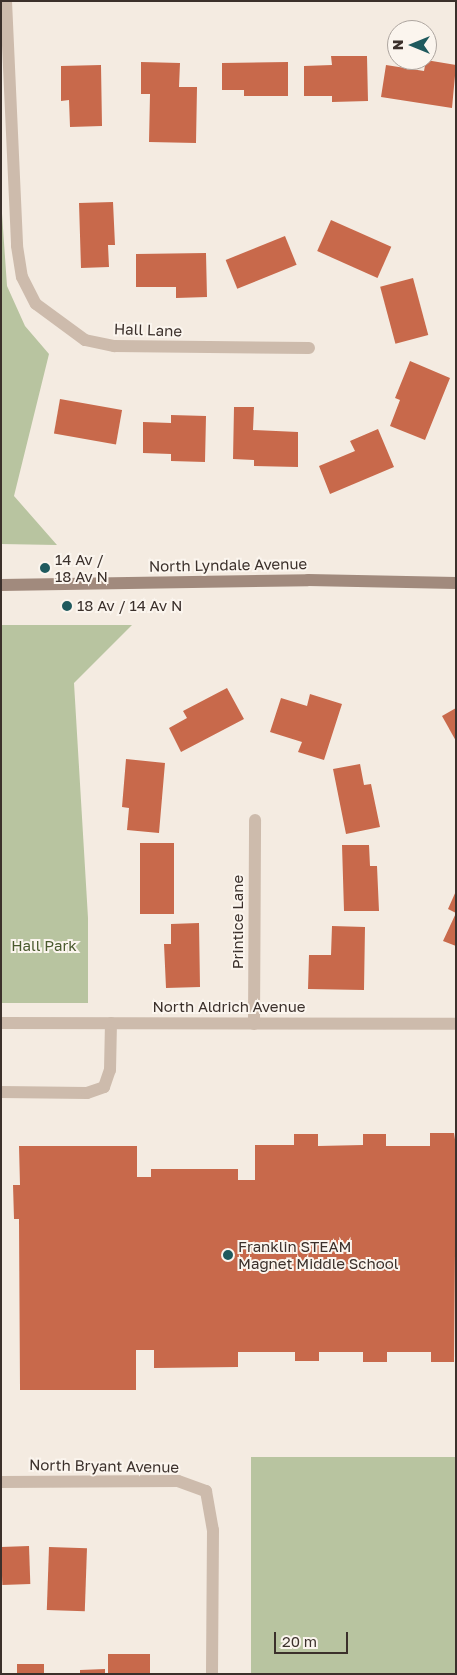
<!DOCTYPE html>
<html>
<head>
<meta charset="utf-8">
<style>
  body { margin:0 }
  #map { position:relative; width:457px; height:1675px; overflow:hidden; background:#f4ebe1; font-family:"Golos Text",sans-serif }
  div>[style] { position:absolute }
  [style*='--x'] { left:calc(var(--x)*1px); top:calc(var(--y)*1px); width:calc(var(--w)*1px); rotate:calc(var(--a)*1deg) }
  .green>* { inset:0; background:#b8c4a0; transform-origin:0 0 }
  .building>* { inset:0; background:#c8694b; transform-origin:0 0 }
  .lane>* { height:12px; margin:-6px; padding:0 6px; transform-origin:6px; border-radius:6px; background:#cdbbac }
  .street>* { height:12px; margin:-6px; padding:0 6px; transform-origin:6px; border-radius:6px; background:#cdbbac }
  .secondary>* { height:12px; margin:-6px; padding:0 6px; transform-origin:6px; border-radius:6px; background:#a18a7d }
  .dots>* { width:14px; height:14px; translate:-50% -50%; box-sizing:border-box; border:2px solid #fbf5ee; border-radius:50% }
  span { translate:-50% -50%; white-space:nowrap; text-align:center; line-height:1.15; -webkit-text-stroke:4px #fbf5ee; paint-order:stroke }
  .street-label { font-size:15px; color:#3b302b }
  .poi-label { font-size:15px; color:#3b302b }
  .left { translate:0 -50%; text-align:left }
  .park-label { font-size:15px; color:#4a5a2e }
  .frame { position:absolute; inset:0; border:2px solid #3b302b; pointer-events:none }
  .north { position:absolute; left:387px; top:20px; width:50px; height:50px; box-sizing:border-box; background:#fbf5ee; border:1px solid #aea6a0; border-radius:50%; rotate:270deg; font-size:14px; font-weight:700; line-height:20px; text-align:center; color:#3b302b }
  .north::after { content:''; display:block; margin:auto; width:18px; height:22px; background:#1f5a5e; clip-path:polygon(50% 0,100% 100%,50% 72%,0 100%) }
  .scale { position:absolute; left:274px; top:1632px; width:74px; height:22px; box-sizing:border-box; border:2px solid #3b302b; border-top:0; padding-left:6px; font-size:15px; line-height:18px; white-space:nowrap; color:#3b302b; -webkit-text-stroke:4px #fbf5ee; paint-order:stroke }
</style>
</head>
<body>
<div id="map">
  <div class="green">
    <div style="clip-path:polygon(1px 199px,7px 286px,25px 326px,49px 354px,14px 496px,57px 545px,1px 544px)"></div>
    <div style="clip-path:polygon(1px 625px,132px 625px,74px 683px,88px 918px,88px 1003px,1px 1003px)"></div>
    <div style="left:251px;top:1457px;width:205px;height:217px"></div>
  </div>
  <div class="building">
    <div style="clip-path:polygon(331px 56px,367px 56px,368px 101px,332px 102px,332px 96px,304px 96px,304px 66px,332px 65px)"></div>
    <div style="clip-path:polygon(426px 60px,456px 65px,452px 108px,381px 97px,386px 65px,424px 71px)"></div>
    <div style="clip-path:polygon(141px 62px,180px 63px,179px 87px,197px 87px,196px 143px,149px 142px,150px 94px,141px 94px)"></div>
    <div style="clip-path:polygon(288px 62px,288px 96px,244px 96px,244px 90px,222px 90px,222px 63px)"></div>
    <div style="clip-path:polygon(101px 65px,102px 126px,70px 127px,69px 100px,61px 101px,61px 66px)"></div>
    <div style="clip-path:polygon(113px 202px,115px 245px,108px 245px,109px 267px,81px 268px,79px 203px)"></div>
    <div style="left:331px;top:220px;width:66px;height:34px;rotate:24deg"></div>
    <div style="left:285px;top:236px;width:31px;height:64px;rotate:68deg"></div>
    <div style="clip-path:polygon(206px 253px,207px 297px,176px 298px,176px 287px,136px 287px,136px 254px)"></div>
    <div style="left:413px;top:278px;width:59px;height:34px;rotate:75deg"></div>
    <div style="clip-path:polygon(410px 361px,450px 378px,425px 440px,390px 426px,400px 400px,395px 398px)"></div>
    <div style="left:60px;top:399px;width:63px;height:35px;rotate:10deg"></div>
    <div style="clip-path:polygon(234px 407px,254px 407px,253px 430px,298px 432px,298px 467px,254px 466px,254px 460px,233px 459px)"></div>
    <div style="clip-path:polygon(171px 415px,206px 416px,205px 462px,171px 461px,171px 454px,143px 453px,143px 422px,171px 423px)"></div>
    <div style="clip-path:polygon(378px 429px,394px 467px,330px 494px,319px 466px,355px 451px,350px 441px)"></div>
    <div style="clip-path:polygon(227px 688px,244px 719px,181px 752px,169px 728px,187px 718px,183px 711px)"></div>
    <div style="clip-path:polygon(310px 694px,342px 704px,324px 760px,298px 752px,302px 742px,270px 732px,281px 698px,307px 706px)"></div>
    <div style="clip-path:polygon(456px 708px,456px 741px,442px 716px)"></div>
    <div style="clip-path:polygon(126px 759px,165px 763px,159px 833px,127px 830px,129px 808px,122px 807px)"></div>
    <div style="clip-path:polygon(360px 764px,364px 785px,371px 784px,380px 827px,346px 834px,333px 769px)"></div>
    <div style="left:140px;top:843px;width:34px;height:71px"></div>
    <div style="clip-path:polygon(342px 845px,369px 845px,370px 866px,377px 866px,379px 911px,344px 911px)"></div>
    <div style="clip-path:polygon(456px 891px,456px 946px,443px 941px,456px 913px,448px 909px)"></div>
    <div style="clip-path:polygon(199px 923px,200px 987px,166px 988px,164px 944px,171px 944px,171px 924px)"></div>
    <div style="clip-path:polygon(332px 926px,365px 927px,364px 990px,308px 989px,309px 955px,331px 955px)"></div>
    <div style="clip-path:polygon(430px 1133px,454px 1133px,456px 1146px,454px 1362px,431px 1362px,431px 1352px,387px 1352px,387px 1362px,363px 1362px,363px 1352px,319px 1352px,319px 1361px,295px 1361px,295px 1352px,238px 1352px,238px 1367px,154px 1368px,154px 1350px,136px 1350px,136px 1390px,20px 1390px,19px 1219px,14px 1219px,13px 1185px,20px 1185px,19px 1146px,137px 1146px,137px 1177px,151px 1177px,151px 1169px,238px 1169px,238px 1180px,255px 1180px,255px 1145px,294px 1145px,294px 1134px,318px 1134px,318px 1146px,363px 1145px,363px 1134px,386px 1134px,386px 1146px,430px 1146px)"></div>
    <div style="left:29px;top:1546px;width:38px;height:28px;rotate:88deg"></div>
    <div style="left:49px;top:1547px;width:38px;height:63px;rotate:2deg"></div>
    <div style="left:108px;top:1654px;width:42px;height:20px"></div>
    <div style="left:44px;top:1664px;width:10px;height:27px;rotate:90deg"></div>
    <div style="clip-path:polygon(105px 1669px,105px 1674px,80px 1674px,80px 1670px)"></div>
  </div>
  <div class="lane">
    <div style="--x:1;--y:1092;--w:86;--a:0.7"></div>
    <div style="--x:87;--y:1093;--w:18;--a:-19"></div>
    <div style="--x:104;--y:1087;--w:18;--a:-71"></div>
    <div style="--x:110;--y:1070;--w:47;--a:-88.8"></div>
  </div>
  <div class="street">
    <div style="--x:6;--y:1;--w:245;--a:87.4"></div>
    <div style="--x:17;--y:246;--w:31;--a:81"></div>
    <div style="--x:22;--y:277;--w:30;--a:63"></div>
    <div style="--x:36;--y:304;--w:61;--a:36.3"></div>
    <div style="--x:85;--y:340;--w:30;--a:12"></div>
    <div style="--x:114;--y:346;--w:195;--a:0.6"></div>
    <div style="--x:1;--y:1023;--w:455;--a:0.1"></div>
    <div style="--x:254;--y:1024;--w:204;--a:-89.7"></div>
    <div style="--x:1;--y:1482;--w:177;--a:-0.3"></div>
    <div style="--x:178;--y:1481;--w:30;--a:20"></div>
    <div style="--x:206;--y:1491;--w:40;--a:80"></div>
    <div style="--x:213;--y:1530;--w:144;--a:90.4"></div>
  </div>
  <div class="secondary">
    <div style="--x:1;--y:585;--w:307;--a:-0.9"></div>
    <div style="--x:308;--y:580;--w:148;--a:1.2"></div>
  </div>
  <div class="dots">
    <div style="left:45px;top:568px;background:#1f5a5e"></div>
    <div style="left:67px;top:606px;background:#1f5a5e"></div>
    <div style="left:228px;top:1255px;background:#1f5a5e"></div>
  </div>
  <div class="street-label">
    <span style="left:148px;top:330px;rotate:2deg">Hall Lane</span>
    <span style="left:228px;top:565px;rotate:-1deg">North Lyndale Avenue</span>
    <span style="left:238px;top:922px;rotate:-90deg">Printice Lane</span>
    <span style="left:229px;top:1007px">North Aldrich Avenue</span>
    <span style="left:104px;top:1466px;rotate:1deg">North Bryant Avenue</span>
  </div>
  <div class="poi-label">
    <span class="left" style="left:55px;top:568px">14 Av /<br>18 Av N</span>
    <span class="left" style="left:77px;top:606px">18 Av / 14 Av N</span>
    <span class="left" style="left:238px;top:1255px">Franklin STEAM<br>Magnet Middle School</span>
  </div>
  <div class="park-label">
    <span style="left:44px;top:946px">Hall Park</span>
  </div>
  <div class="frame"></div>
  <div class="north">N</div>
  <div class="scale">20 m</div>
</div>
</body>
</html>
